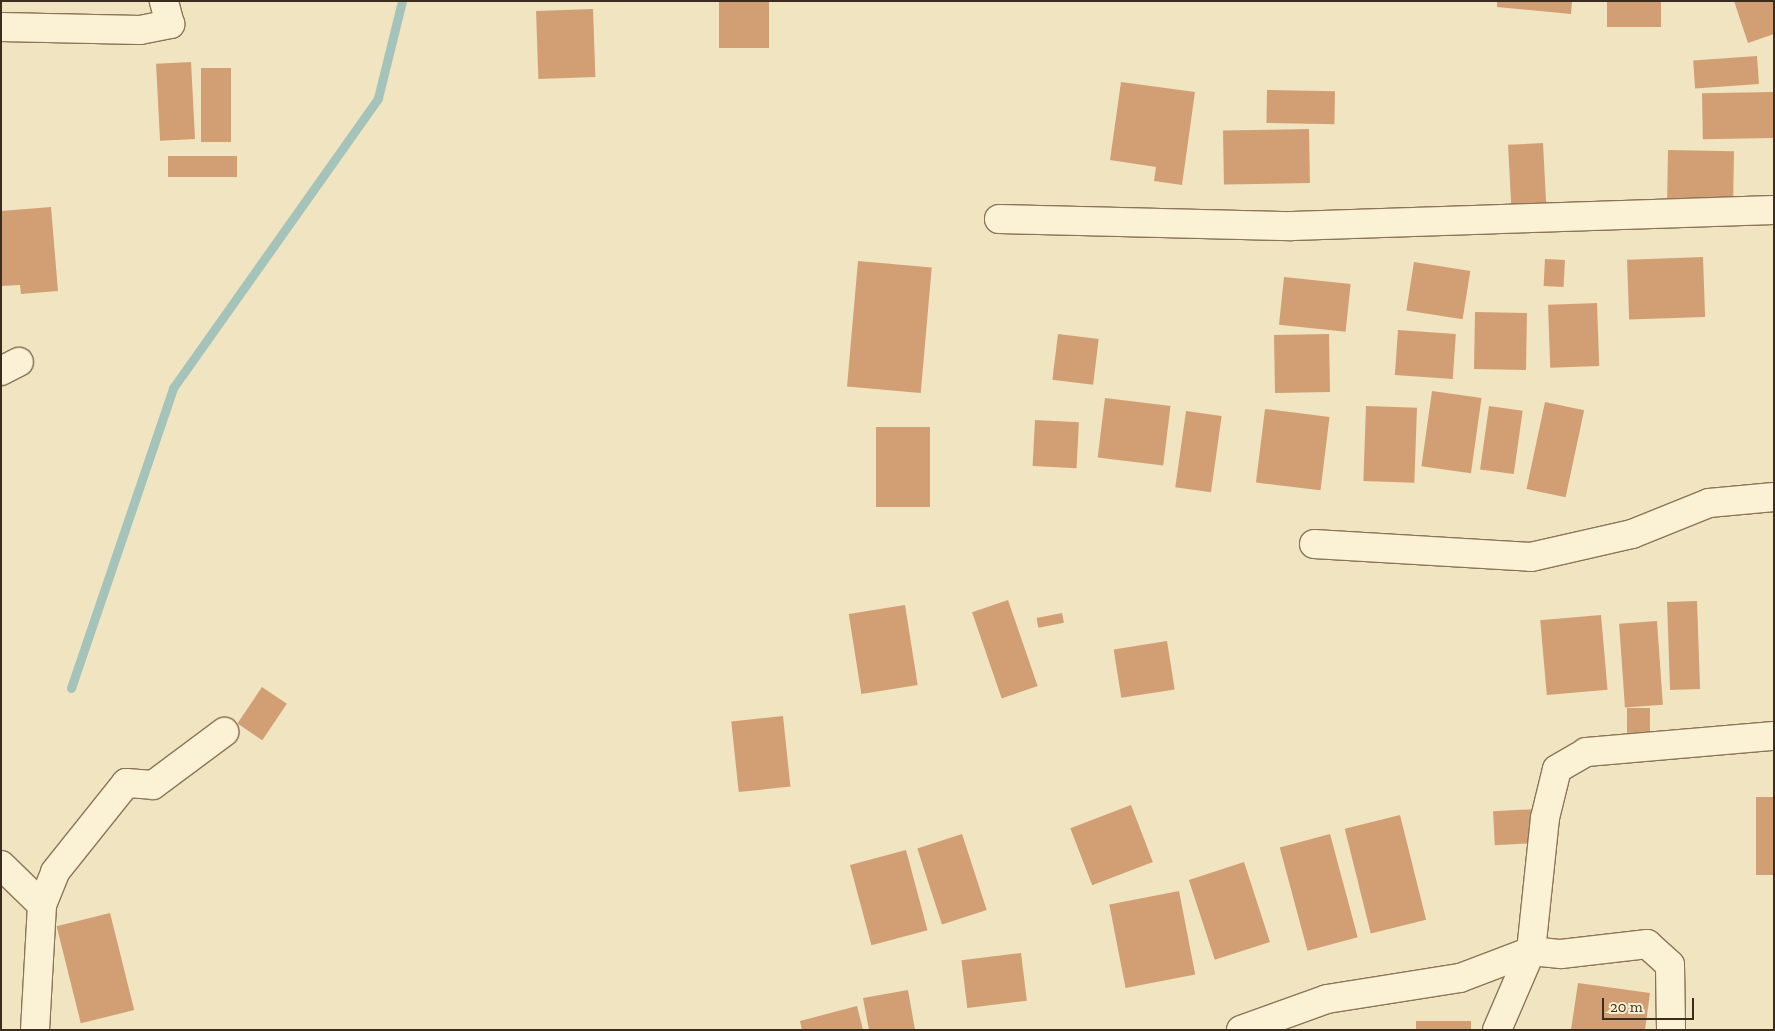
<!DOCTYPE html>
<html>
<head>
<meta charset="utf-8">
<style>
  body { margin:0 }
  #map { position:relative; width:1775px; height:1031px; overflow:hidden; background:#f1e4c1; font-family:"Zilla Slab",serif }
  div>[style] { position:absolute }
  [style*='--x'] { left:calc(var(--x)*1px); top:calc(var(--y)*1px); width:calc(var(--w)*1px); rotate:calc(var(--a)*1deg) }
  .stream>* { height:9px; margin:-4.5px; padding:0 4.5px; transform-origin:4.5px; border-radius:4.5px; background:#a4c3bb }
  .building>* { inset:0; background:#d29f74; transform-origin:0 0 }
  .roads { filter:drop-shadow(1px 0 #8c7557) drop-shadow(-1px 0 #8c7557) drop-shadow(0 1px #8c7557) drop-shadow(0 -1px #8c7557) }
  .minor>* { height:28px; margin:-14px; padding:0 14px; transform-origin:14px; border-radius:14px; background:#fbf1d5 }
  span { translate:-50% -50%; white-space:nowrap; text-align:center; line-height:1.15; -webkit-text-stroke:4px #f8eed1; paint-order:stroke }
  .frame { position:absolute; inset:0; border:2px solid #3b2c1d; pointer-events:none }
  .scale { position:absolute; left:1602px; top:998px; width:92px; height:22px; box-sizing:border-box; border:2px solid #3b2c1d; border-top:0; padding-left:6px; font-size:15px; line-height:18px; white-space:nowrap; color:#3b2c1d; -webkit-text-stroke:4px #f8eed1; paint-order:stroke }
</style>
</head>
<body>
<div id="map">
  <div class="stream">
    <div style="--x:71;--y:688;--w:317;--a:-71.2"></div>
    <div style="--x:173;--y:388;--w:355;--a:-54.7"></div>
    <div style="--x:378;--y:98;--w:100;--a:-76.1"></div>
  </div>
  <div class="building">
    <div style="left:719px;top:1px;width:50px;height:47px"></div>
    <div style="clip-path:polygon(1497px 1px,1572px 1px,1571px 14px,1497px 7px)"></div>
    <div style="left:1607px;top:1px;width:54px;height:26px"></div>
    <div style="clip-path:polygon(1734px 1px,1774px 1px,1774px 34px,1748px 43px)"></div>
    <div style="left:593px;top:9px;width:68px;height:57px;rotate:88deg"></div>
    <div style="left:1757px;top:56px;width:28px;height:64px;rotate:86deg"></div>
    <div style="left:191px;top:62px;width:77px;height:35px;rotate:87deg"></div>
    <div style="left:201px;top:68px;width:30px;height:74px"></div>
    <div style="clip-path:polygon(1121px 82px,1195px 92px,1182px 185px,1154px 181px,1156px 167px,1110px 160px)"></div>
    <div style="left:1267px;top:90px;width:68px;height:33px;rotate:1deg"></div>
    <div style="left:1773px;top:92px;width:46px;height:71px;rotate:89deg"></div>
    <div style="left:1309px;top:129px;width:54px;height:86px;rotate:89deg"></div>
    <div style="left:1543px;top:143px;width:60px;height:35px;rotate:87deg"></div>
    <div style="left:1668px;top:150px;width:66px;height:48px;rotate:1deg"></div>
    <div style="left:168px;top:156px;width:69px;height:21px"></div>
    <div style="clip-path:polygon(51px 207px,58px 291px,21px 294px,20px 285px,1px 286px,1px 211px)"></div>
    <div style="left:1703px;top:257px;width:60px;height:76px;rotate:88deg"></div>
    <div style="left:1545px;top:259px;width:20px;height:27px;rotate:3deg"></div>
    <div style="left:858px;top:261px;width:74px;height:126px;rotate:5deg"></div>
    <div style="left:1414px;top:262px;width:57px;height:49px;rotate:9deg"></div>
    <div style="left:1284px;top:277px;width:67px;height:48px;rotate:6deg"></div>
    <div style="left:1597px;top:303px;width:63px;height:49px;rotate:88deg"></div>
    <div style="left:1475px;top:312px;width:52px;height:57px;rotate:1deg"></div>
    <div style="left:1398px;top:330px;width:58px;height:45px;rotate:4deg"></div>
    <div style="left:1058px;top:334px;width:41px;height:46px;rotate:7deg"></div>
    <div style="left:1329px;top:334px;width:58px;height:55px;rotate:89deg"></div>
    <div style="left:1432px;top:391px;width:50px;height:76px;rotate:8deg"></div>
    <div style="left:1105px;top:398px;width:66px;height:60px;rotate:7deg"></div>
    <div style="left:1545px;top:402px;width:40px;height:89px;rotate:12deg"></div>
    <div style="left:1366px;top:406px;width:51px;height:75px;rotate:2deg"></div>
    <div style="left:1489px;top:406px;width:34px;height:64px;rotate:8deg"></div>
    <div style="left:1265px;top:409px;width:65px;height:74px;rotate:7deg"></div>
    <div style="left:1186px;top:411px;width:36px;height:77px;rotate:8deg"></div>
    <div style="left:1035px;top:420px;width:44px;height:46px;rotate:3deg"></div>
    <div style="left:876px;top:427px;width:54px;height:80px"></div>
    <div style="left:1008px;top:600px;width:91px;height:38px;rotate:71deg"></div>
    <div style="left:1697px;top:601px;width:88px;height:30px;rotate:88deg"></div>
    <div style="left:905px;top:605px;width:81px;height:57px;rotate:81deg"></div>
    <div style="left:1062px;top:613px;width:10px;height:26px;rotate:79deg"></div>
    <div style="left:1601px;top:615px;width:75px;height:61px;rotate:85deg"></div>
    <div style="left:1657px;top:621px;width:84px;height:38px;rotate:86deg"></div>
    <div style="left:1167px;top:641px;width:49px;height:54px;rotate:81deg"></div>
    <div style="left:262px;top:687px;width:30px;height:44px;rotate:34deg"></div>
    <div style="left:1627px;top:708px;width:23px;height:27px"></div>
    <div style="left:783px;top:716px;width:71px;height:52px;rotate:84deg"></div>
    <div style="left:1774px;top:797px;width:78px;height:18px;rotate:90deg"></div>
    <div style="left:1131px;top:805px;width:61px;height:65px;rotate:69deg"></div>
    <div style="left:1536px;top:809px;width:34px;height:43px;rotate:87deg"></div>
    <div style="left:1400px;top:815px;width:108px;height:57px;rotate:76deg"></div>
    <div style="left:962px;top:834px;width:80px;height:47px;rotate:72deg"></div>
    <div style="left:1330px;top:834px;width:107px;height:52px;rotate:75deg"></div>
    <div style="left:906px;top:850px;width:83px;height:58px;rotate:75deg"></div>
    <div style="left:1244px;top:862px;width:84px;height:58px;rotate:72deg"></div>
    <div style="left:1179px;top:891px;width:85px;height:71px;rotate:79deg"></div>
    <div style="left:110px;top:913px;width:100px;height:55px;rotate:76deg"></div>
    <div style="left:1021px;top:953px;width:48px;height:60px;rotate:83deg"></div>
    <div style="clip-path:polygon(1578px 983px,1650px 993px,1645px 1030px,1571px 1030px)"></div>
    <div style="clip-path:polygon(908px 990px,915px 1030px,869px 1030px,863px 998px)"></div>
    <div style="clip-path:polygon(857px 1006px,863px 1030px,802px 1030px,800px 1021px)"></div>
    <div style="left:1471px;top:1021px;width:9px;height:55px;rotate:90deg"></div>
  </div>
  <div class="roads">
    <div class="minor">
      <div style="--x:1;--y:27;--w:139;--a:1.2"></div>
      <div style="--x:140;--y:30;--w:31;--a:-11"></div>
      <div style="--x:170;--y:24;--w:24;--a:-105"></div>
      <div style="--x:999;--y:219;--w:293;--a:1.4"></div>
      <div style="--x:1292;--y:226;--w:482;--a:-1.9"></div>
      <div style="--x:1;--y:371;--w:20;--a:-27"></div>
      <div style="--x:1314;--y:544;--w:217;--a:3.4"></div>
      <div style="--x:1531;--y:557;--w:104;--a:-12.8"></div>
      <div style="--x:1632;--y:534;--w:83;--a:-21.9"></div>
      <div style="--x:1709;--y:503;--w:65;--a:-5.3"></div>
      <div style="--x:1;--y:865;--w:57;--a:44.3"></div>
      <div style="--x:42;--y:905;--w:125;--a:93.2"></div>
      <div style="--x:42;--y:905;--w:35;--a:-68"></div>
      <div style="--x:55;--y:872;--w:114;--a:-51.4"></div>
      <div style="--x:126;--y:783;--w:27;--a:4"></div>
      <div style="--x:153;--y:785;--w:89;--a:-36.7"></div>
      <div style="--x:1241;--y:1030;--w:91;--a:-19.8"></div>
      <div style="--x:1327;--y:999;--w:135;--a:-9"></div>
      <div style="--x:1460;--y:978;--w:76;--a:-20.8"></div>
      <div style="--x:1531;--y:951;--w:30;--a:6"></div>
      <div style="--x:1561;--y:954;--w:87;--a:-6.6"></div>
      <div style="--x:1647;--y:944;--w:31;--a:42"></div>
      <div style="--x:1670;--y:965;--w:65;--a:89.1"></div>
      <div style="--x:1497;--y:1030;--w:86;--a:-66.7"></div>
      <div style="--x:1531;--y:951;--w:134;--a:-84"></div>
      <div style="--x:1545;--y:818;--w:50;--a:-76.2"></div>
      <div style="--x:1557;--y:769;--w:34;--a:-30"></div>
      <div style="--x:1586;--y:752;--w:189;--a:-4.9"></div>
    </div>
  </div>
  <div class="frame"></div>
  <div class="scale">20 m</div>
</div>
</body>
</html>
